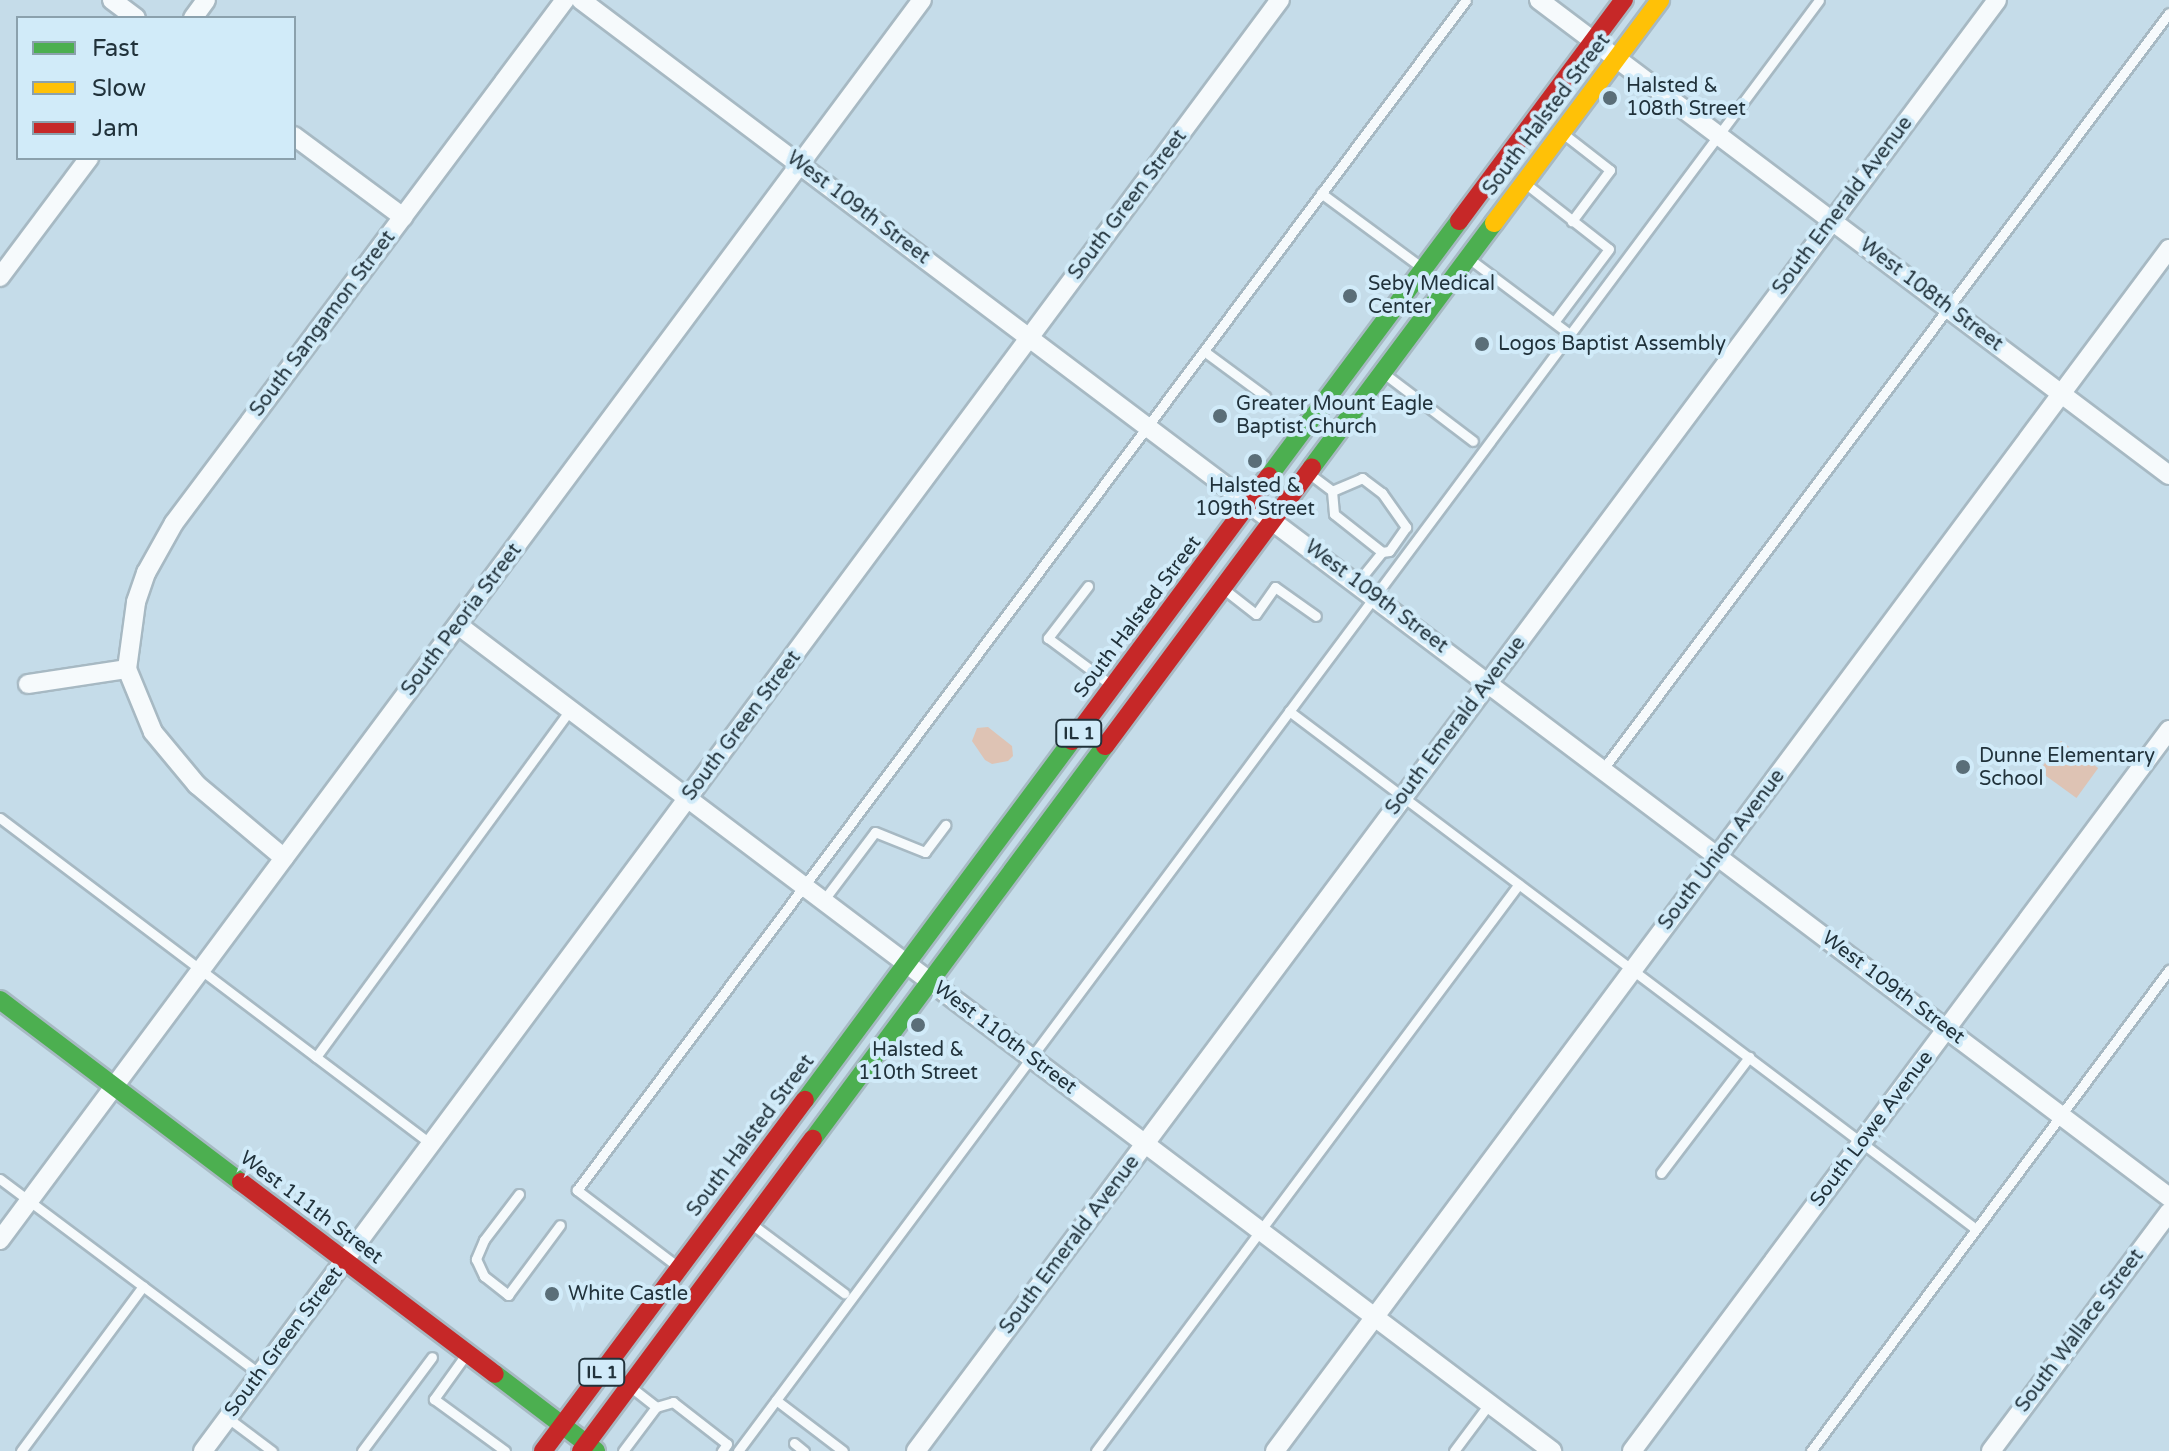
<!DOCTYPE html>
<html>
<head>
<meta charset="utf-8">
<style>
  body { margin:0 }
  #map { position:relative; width:2169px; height:1451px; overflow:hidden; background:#c5dce9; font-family:"Varela Round",sans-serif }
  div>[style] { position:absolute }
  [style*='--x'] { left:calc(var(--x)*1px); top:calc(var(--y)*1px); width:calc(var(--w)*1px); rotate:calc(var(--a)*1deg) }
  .green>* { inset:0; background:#dec3b4; transform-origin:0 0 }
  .roads { filter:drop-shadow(2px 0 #a7b9c3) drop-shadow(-2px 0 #a7b9c3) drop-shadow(0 2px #a7b9c3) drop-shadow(0 -2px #a7b9c3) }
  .lane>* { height:9px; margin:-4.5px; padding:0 4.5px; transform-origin:4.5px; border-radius:4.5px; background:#f6fafc }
  .street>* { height:18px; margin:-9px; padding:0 9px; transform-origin:9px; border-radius:9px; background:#f6fafc }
  .fast>* { height:18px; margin:-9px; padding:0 9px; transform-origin:9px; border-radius:9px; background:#4caf50 }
  .slow>* { height:18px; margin:-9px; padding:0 9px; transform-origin:9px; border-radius:9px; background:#ffc107 }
  .jam>* { height:18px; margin:-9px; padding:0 9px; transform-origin:9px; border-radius:9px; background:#c62828 }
  .dots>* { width:22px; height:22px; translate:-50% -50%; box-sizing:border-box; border:4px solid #d1ebf9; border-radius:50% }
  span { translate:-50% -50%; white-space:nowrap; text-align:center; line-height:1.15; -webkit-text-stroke:8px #d1ebf9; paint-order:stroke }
  .shield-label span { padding:2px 6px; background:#d1ebf9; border:2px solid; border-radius:6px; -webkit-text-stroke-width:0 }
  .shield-label { font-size:18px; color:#21323b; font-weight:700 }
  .poi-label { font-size:20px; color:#21323b }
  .left { translate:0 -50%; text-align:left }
  .street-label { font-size:20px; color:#21323b }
  .legend { position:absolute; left:16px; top:16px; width:280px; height:144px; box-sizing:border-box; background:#d1ebf9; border:2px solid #8ba1ad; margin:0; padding:10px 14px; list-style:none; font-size:24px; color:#21323b }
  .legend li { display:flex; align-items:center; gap:16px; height:40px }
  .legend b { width:40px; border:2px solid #8ba1ad }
</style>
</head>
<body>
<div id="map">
  <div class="green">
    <div style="clip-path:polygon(988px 727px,1012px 746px,1013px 756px,1008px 761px,992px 764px,985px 760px,972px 741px,977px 728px)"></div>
    <div style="left:2061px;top:741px;width:46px;height:37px;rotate:36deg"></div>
  </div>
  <div class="roads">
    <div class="lane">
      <div style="--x:1565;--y:135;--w:57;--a:37.9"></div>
      <div style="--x:1610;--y:170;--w:64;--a:126.7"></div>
      <div style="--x:1526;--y:184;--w:105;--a:38.1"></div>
      <div style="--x:1609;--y:249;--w:91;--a:127"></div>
      <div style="--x:1321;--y:193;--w:124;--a:36.5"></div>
      <div style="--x:1471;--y:260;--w:125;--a:36.9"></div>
      <div style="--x:1204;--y:351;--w:76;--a:36.4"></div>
      <div style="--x:1386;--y:375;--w:109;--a:37.2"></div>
      <div style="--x:1311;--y:475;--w:26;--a:37"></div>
      <div style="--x:1332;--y:491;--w:23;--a:85"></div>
      <div style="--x:1334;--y:514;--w:61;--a:38.4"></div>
      <div style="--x:1382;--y:552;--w:40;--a:129"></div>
      <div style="--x:1332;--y:491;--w:33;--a:-23"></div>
      <div style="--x:1362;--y:478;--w:25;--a:37"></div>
      <div style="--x:1382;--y:493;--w:42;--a:54.8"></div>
      <div style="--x:1406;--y:527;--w:29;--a:125"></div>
      <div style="--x:1389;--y:551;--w:7;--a:172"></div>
      <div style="--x:1088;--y:586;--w:66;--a:127.6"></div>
      <div style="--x:1048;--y:638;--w:79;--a:36.7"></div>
      <div style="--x:1225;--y:590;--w:39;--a:38"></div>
      <div style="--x:1256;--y:614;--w:33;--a:-55"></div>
      <div style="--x:1275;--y:587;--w:50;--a:35.3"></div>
      <div style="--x:1289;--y:711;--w:860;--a:37.02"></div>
      <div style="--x:1603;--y:769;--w:944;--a:-53.18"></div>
      <div style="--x:0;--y:818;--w:540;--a:37.1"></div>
      <div style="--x:823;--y:901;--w:86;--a:-53"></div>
      <div style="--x:875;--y:832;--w:54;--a:21.8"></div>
      <div style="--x:925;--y:852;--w:34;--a:-53"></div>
      <div style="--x:316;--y:1057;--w:430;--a:-53.8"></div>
      <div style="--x:1661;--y:1173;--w:146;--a:-52.8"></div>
      <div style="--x:0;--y:1179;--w:325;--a:36.9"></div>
      <div style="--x:519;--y:1194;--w:58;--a:127.3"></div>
      <div style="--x:484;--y:1240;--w:21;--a:113"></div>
      <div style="--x:476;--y:1259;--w:19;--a:65"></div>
      <div style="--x:484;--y:1276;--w:31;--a:38"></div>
      <div style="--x:508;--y:1295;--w:87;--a:-53.4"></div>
      <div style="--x:753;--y:1225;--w:114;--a:36.8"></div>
      <div style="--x:677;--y:1266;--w:126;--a:-142.8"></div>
      <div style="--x:577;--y:1190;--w:1485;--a:-53.24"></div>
      <div style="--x:467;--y:1353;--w:57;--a:125.7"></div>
      <div style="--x:434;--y:1399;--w:88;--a:36.2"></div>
      <div style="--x:632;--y:1388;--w:31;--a:38"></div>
      <div style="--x:656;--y:1407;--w:18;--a:-16"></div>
      <div style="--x:673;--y:1402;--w:68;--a:37.9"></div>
      <div style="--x:727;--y:1444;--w:9;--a:126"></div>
      <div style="--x:776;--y:1400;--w:84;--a:37.3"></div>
      <div style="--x:228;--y:1418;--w:55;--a:36.9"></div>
      <div style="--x:794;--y:1443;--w:13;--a:39"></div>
      <div style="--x:21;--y:1451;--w:205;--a:-53.5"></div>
      <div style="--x:362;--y:1451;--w:117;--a:-53.3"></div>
      <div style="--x:623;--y:1451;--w:55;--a:-53.1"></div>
      <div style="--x:738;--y:1451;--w:1809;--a:-53.31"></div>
      <div style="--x:1096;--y:1451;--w:707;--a:-53.28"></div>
      <div style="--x:1454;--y:1451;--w:59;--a:-53.3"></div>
      <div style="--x:1811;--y:1451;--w:600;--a:-53.34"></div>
    </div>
    <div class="street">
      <div style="--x:112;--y:0;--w:30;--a:37"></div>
      <div style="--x:581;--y:0;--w:1989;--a:37.01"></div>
      <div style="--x:1539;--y:0;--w:789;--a:37.02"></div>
      <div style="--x:193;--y:18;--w:22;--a:-54"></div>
      <div style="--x:294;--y:136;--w:136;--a:36.6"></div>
      <div style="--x:0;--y:277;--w:149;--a:-53.2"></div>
      <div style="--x:458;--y:625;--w:1371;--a:37.05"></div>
      <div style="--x:28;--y:684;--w:100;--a:-8.6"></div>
      <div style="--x:284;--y:858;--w:114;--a:-140"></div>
      <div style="--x:197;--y:785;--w:69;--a:-129.7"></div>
      <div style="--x:153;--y:732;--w:68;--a:-112.4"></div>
      <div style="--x:127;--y:669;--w:68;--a:-82.3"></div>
      <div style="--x:136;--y:602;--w:31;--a:-71"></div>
      <div style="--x:146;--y:573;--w:57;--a:-60.8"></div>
      <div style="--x:174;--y:523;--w:653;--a:-53.22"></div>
      <div style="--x:0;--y:1240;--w:1545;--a:-53.37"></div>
      <div style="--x:203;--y:1451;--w:1807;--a:-53.42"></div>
      <div style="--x:916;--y:1451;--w:1809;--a:-53.31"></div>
      <div style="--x:1275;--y:1451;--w:1498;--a:-53.36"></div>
      <div style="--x:1632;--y:1451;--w:899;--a:-53.32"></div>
      <div style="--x:1991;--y:1451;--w:298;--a:-53.3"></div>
    </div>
    <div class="fast">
      <div style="--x:1312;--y:467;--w:304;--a:-53.3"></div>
      <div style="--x:1269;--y:476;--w:318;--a:-53.3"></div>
      <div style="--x:0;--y:1000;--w:302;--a:37.1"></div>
      <div style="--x:805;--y:1100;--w:447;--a:-53.4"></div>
      <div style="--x:813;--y:1139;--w:490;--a:-53.4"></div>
      <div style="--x:495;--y:1374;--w:127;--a:37.3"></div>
    </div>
    <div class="slow">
      <div style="--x:1494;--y:223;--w:278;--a:-53.3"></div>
    </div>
    <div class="jam">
      <div style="--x:1459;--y:221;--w:276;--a:-53.3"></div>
      <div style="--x:1072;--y:741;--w:330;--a:-53.4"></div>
      <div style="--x:1105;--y:746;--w:347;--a:-53.4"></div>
      <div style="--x:241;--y:1182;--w:318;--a:37.1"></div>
      <div style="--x:543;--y:1451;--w:438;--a:-53.3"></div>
      <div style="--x:581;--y:1451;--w:389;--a:-53.4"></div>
    </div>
  </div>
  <div class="dots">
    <div style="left:1610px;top:98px;background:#5a6e78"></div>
    <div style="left:1350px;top:296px;background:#5a6e78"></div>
    <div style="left:1482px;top:344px;background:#5a6e78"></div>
    <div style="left:1220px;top:416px;background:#5a6e78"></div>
    <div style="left:1255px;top:461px;background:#5a6e78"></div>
    <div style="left:1963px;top:767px;background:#5a6e78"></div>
    <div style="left:918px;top:1025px;background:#5a6e78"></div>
    <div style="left:552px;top:1294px;background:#5a6e78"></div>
  </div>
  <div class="shield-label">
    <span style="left:1079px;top:733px">IL 1</span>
    <span style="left:602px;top:1372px">IL 1</span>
  </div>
  <div class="poi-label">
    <span class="left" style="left:1626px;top:98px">Halsted &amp;<br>108th Street</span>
    <span class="left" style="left:1368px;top:296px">Seby Medical<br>Center</span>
    <span class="left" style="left:1498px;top:344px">Logos Baptist Assembly</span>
    <span class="left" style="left:1236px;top:416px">Greater Mount Eagle<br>Baptist Church</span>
    <span style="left:1255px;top:498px">Halsted &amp;<br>109th Street</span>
    <span class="left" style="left:1979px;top:768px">Dunne Elementary<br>School</span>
    <span style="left:918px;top:1062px">Halsted &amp;<br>110th Street</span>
    <span class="left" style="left:568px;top:1294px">White Castle</span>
  </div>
  <div class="street-label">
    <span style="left:1547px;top:115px;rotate:-53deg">South Halsted Street</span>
    <span style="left:1128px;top:205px;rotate:-53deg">South Green Street</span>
    <span style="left:1843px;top:206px;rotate:-53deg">South Emerald Avenue</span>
    <span style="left:858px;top:208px;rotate:37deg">West 109th Street</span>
    <span style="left:1931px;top:295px;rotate:37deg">West 108th Street</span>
    <span style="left:323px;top:324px;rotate:-53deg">South Sangamon Street</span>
    <span style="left:1376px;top:597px;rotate:37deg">West 109th Street</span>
    <span style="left:1138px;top:617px;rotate:-53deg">South Halsted Street</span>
    <span style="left:462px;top:620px;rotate:-53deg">South Peoria Street</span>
    <span style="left:742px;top:726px;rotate:-53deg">South Green Street</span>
    <span style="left:1456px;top:726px;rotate:-53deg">South Emerald Avenue</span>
    <span style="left:1722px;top:850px;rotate:-53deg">South Union Avenue</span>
    <span style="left:1893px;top:988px;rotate:37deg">West 109th Street</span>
    <span style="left:1005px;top:1038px;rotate:37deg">West 110th Street</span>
    <span style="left:1872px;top:1129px;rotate:-53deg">South Lowe Avenue</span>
    <span style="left:751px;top:1136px;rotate:-53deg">South Halsted Street</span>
    <span style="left:311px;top:1208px;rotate:37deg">West 111th Street</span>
    <span style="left:1070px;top:1245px;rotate:-53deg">South Emerald Avenue</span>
    <span style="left:2080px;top:1331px;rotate:-53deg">South Wallace Street</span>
    <span style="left:284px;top:1342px;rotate:-53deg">South Green Street</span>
  </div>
  <ul class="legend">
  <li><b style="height:10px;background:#4caf50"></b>Fast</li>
  <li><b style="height:10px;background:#ffc107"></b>Slow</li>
  <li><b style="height:10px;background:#c62828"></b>Jam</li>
  </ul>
</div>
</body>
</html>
